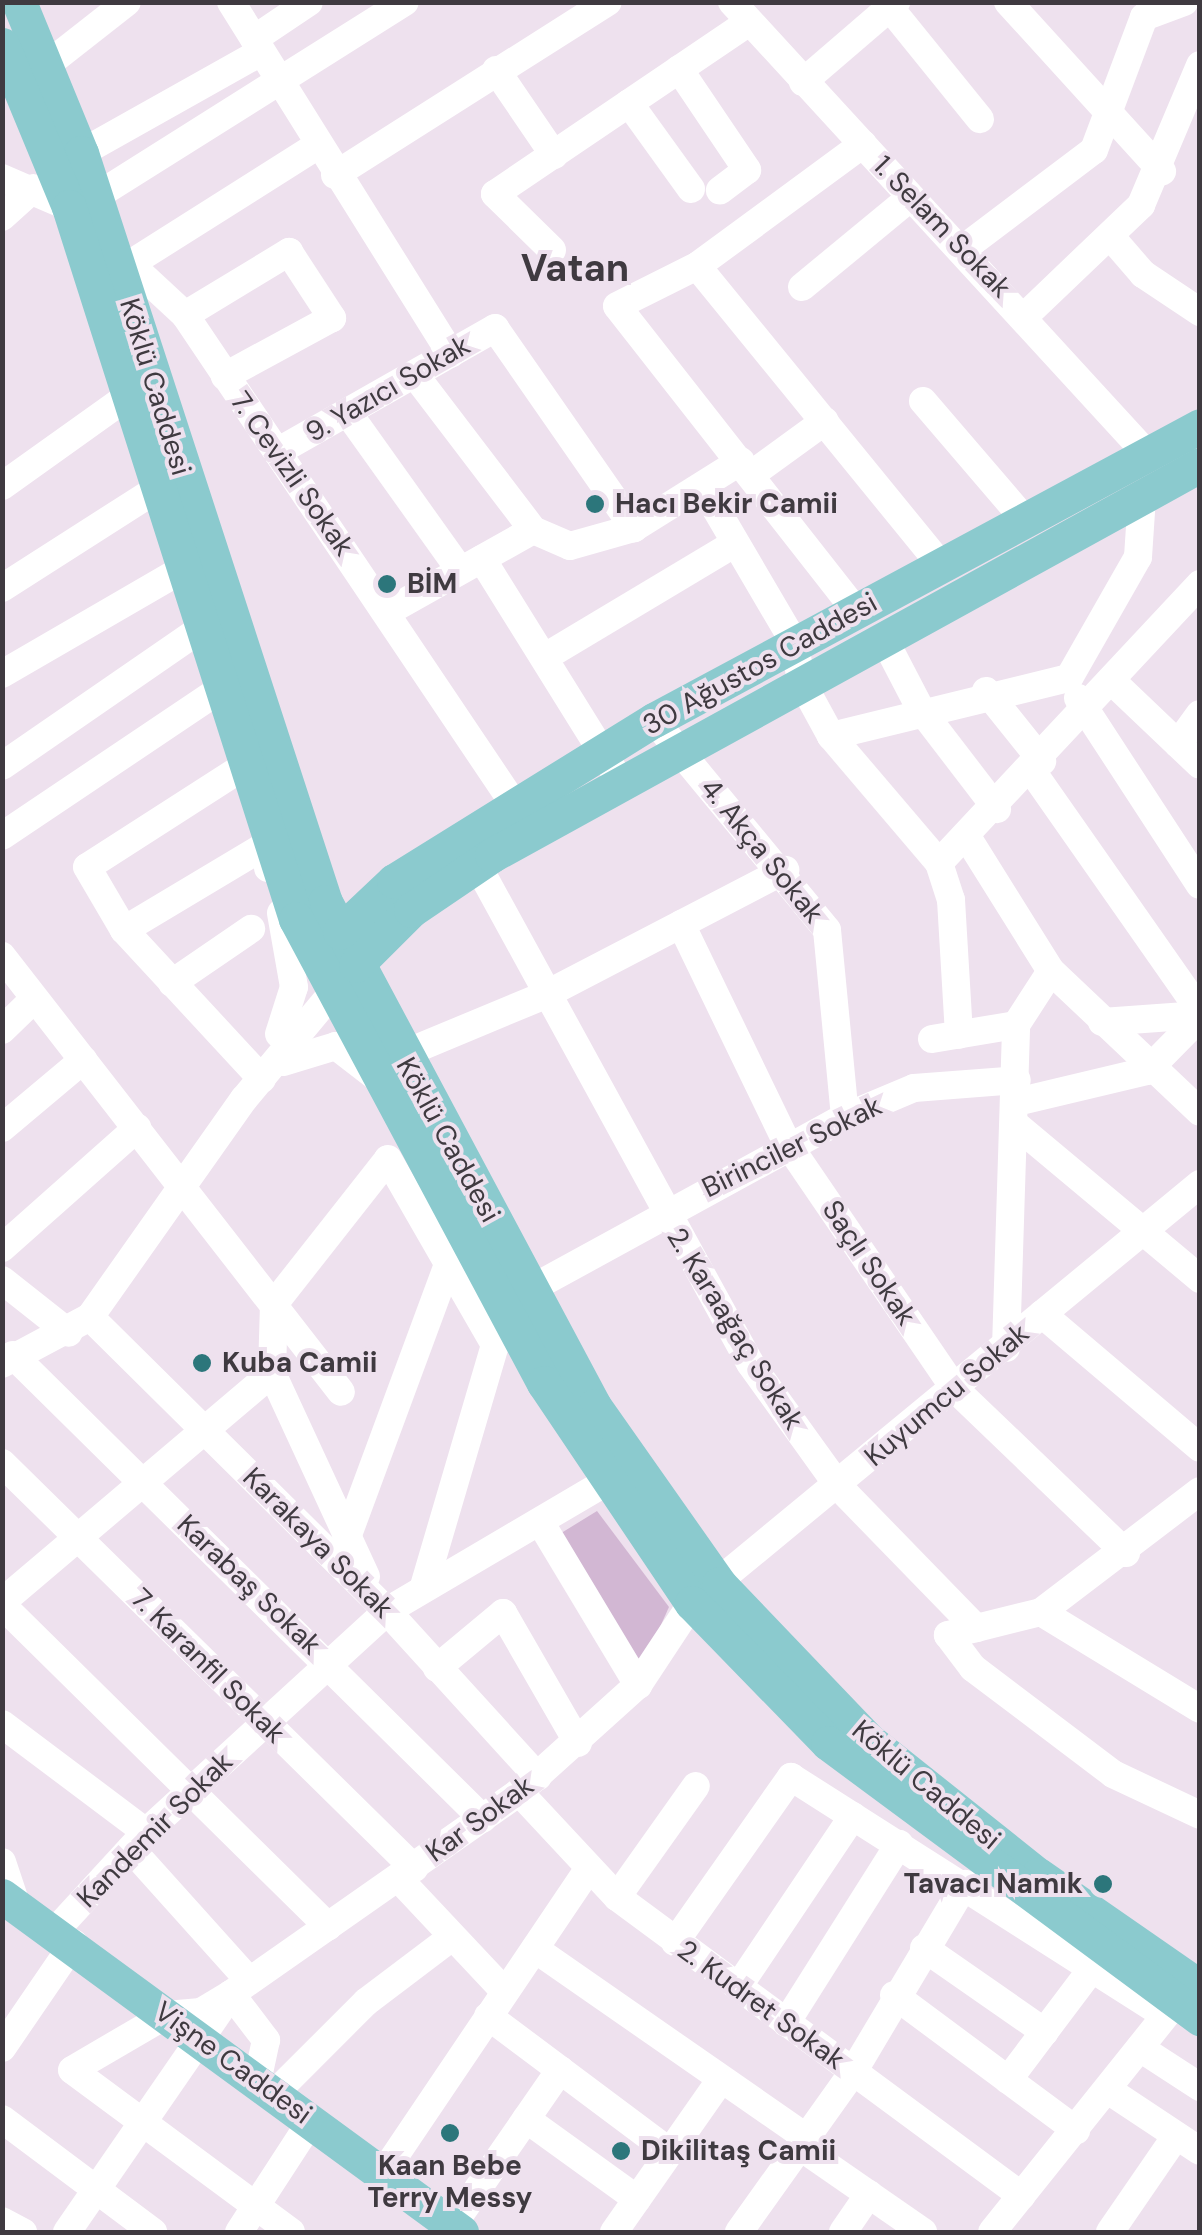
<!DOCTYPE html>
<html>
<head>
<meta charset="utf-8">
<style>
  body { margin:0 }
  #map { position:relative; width:1202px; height:2235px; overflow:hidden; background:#eee1ee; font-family:"DM Sans",sans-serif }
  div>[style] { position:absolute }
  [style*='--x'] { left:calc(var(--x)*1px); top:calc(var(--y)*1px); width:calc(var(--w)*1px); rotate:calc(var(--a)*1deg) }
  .green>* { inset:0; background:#d2b7d3 }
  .minor>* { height:28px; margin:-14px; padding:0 14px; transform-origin:14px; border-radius:14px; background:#fff }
  .major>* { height:35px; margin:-17.5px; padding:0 17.5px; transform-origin:17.5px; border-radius:17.5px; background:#8bcace }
  .dots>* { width:28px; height:28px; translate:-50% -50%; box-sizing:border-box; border:5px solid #eee1ee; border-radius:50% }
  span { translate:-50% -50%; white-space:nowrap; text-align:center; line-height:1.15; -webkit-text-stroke:8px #eee1ee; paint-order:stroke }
  .street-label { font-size:28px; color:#3f3a40 }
  .poi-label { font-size:28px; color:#3f3a40; font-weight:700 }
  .left { translate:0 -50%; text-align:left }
  .right { translate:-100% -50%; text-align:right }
  .district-label { font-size:38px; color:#3f3a40; font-weight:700 }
  .frame { position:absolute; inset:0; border:5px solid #3f3a40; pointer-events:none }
</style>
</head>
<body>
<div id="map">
  <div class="green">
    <div style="clip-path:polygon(597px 1511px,669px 1607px,647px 1656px,636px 1659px,558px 1535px)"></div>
  </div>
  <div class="minor">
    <div style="--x:231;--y:2;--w:415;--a:58"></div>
    <div style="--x:732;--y:2;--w:614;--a:47.44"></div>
    <div style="--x:1008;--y:2;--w:229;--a:47.7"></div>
    <div style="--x:890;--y:8;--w:143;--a:51"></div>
    <div style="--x:254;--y:39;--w:66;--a:-33.9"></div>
    <div style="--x:48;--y:64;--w:100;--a:-38.1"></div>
    <div style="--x:679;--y:69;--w:122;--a:56"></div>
    <div style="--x:747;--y:170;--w:34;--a:143"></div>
    <div style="--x:496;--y:70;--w:103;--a:55.7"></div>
    <div style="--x:803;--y:82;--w:123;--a:-40.7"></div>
    <div style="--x:629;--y:103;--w:106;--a:54.2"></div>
    <div style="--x:81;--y:153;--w:206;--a:-29.3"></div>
    <div style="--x:335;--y:175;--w:323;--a:-32.4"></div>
    <div style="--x:2;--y:178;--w:73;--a:23.4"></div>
    <div style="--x:95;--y:197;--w:366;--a:-32.2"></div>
    <div style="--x:2;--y:217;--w:43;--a:-42.2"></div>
    <div style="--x:1111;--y:237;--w:49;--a:49.1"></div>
    <div style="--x:1143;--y:274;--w:69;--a:33.7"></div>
    <div style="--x:963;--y:249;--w:164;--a:-37.1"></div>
    <div style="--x:1094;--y:150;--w:142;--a:-69.4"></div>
    <div style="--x:1144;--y:17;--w:43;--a:-20.6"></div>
    <div style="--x:552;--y:250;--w:80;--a:-135.5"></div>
    <div style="--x:495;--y:194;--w:307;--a:-34.1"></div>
    <div style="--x:130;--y:264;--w:221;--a:-32.3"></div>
    <div style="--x:697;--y:266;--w:386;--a:50.8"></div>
    <div style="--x:119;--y:269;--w:12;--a:-24"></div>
    <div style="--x:130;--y:264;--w:75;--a:42.8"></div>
    <div style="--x:185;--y:315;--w:611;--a:56.08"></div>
    <div style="--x:802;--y:287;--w:141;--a:-39.5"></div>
    <div style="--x:1027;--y:314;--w:158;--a:-43.7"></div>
    <div style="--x:1141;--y:205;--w:152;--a:-67.1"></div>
    <div style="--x:185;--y:315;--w:122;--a:-31.2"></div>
    <div style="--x:289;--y:252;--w:79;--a:56.9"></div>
    <div style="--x:332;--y:318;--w:122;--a:151.5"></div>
    <div style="--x:415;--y:375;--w:195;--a:52.7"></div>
    <div style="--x:923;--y:401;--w:157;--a:49.4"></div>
    <div style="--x:348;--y:413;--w:193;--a:54.5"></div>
    <div style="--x:277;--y:452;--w:251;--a:-29.6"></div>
    <div style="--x:495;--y:328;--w:244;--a:55.2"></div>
    <div style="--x:752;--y:474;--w:90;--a:-36"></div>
    <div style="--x:2;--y:486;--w:153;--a:-35.5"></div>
    <div style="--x:703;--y:487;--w:182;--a:59.6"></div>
    <div style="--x:795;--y:644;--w:37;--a:81"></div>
    <div style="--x:801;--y:681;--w:63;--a:61.4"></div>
    <div style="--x:831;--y:736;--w:167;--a:49.6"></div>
    <div style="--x:939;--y:863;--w:39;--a:72"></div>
    <div style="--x:951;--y:900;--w:135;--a:86.6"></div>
    <div style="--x:482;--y:559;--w:261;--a:58.1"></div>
    <div style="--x:2;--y:588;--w:182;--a:-32.6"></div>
    <div style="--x:856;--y:611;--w:387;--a:-128.1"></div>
    <div style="--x:617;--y:306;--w:89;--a:-26.6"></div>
    <div style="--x:697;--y:266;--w:206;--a:-36.3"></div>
    <div style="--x:387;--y:612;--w:167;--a:-29.3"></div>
    <div style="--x:533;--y:530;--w:40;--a:23.4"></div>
    <div style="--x:570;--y:546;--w:66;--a:-15.7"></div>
    <div style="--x:634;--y:528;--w:126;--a:-32.1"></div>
    <div style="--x:883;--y:637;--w:82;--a:62.5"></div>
    <div style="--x:921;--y:710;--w:125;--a:52.5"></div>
    <div style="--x:545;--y:657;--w:220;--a:-30.9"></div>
    <div style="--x:2;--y:674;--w:206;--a:-30.1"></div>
    <div style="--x:1115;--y:684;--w:117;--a:43.6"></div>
    <div style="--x:986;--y:691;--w:90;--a:51.3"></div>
    <div style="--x:1078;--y:698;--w:223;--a:56.9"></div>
    <div style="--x:654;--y:720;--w:272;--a:50.5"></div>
    <div style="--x:827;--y:930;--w:188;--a:84.5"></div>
    <div style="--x:831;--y:736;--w:245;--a:-13.7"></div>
    <div style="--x:1069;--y:678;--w:139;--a:-60.3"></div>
    <div style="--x:1138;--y:557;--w:61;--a:-86.2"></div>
    <div style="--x:1178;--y:744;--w:37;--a:-54"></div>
    <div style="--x:2;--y:766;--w:239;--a:-34.6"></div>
    <div style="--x:243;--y:767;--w:185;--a:147.3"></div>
    <div style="--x:87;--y:867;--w:73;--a:59.6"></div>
    <div style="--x:124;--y:930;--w:203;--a:47.2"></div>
    <div style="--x:1032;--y:771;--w:293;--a:55"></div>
    <div style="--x:2;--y:836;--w:262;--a:-33.9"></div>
    <div style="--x:969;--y:840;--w:155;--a:58"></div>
    <div style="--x:1051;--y:971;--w:205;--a:43.4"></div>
    <div style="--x:469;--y:850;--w:585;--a:61.29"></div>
    <div style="--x:750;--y:1363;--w:153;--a:54.3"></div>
    <div style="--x:839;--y:1487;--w:197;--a:45.8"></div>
    <div style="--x:939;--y:863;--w:382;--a:-46.9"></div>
    <div style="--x:681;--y:924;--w:243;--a:64.2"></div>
    <div style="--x:787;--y:1143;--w:298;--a:55.7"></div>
    <div style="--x:955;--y:1389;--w:237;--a:43.8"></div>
    <div style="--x:124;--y:930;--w:165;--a:-30.9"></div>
    <div style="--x:266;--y:845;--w:23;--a:85"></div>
    <div style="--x:2;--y:956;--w:552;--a:52.13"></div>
    <div style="--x:172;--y:983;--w:96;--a:-34.4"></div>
    <div style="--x:1102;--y:1022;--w:98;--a:-4.1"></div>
    <div style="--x:2;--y:1030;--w:43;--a:-44.1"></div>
    <div style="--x:279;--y:1034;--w:49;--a:-72.3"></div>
    <div style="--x:294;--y:987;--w:75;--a:-100"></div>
    <div style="--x:932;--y:1039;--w:85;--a:-9.5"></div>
    <div style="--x:1016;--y:1025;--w:64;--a:-57.1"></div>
    <div style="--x:401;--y:1055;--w:156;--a:-22.6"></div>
    <div style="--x:545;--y:995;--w:271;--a:-27.5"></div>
    <div style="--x:283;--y:1062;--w:55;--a:-16.8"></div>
    <div style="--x:336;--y:1046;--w:49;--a:37.6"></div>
    <div style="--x:1017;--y:1102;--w:134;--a:-13.4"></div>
    <div style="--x:1147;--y:1071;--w:76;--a:-45.5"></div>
    <div style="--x:1016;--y:1125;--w:240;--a:39.9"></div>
    <div style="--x:2;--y:1128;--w:106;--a:-40"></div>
    <div style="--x:2;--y:1248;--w:181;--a:-41.6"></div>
    <div style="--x:2;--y:1280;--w:85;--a:38.3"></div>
    <div style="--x:529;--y:1290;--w:360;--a:-28.7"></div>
    <div style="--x:845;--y:1117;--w:75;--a:-22.8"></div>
    <div style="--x:914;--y:1088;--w:103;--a:-4.4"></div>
    <div style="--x:274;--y:1304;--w:184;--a:-51.8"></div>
    <div style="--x:388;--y:1159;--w:215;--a:60.1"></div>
    <div style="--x:495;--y:1345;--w:254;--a:106.4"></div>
    <div style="--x:274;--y:1304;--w:69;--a:91.7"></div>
    <div style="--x:272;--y:1373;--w:224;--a:65.2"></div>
    <div style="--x:1042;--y:1314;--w:207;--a:40.3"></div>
    <div style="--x:90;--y:1317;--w:418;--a:44.7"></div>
    <div style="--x:387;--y:1611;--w:224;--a:47.7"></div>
    <div style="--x:1006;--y:1348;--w:323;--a:-88.2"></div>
    <div style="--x:13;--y:1355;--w:660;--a:44.63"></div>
    <div style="--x:2;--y:1364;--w:100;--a:-28.1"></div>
    <div style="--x:90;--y:1317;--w:267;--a:-54.8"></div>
    <div style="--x:244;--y:1099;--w:156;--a:-50.2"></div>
    <div style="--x:2;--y:1463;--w:578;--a:44.51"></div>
    <div style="--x:1200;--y:1491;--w:200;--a:142.7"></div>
    <div style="--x:1041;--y:1612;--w:96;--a:166.1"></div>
    <div style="--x:948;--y:1635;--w:41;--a:52.9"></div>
    <div style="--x:973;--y:1668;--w:176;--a:37.1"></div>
    <div style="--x:1113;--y:1774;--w:96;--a:25.2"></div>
    <div style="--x:542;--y:1525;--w:187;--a:59"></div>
    <div style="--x:342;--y:1551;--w:308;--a:-69.7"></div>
    <div style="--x:2;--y:1602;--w:354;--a:-40.3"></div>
    <div style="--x:2;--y:1605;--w:458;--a:44.6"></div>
    <div style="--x:1041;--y:1612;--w:186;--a:31.4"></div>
    <div style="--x:437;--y:1668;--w:86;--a:-39.8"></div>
    <div style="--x:503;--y:1613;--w:150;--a:60"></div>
    <div style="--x:2;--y:1724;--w:180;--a:36.9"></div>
    <div style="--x:519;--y:1792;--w:144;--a:47"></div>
    <div style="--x:617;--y:1897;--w:503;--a:36.44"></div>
    <div style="--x:131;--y:1849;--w:172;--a:48.1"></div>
    <div style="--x:2;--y:1862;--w:44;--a:71.6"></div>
    <div style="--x:399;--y:1879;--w:154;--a:46.8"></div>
    <div style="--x:617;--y:1897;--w:136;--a:-54.6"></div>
    <div style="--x:56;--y:1930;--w:133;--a:-47.4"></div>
    <div style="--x:146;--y:1832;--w:327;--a:-42.5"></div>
    <div style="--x:387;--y:1611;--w:256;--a:-30.5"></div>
    <div style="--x:675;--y:1942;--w:202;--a:-54.9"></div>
    <div style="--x:791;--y:1777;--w:442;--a:32.5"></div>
    <div style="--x:924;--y:1948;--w:147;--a:34.8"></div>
    <div style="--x:535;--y:1949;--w:329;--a:34.8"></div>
    <div style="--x:738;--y:1987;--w:206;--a:-56.1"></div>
    <div style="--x:894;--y:1995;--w:227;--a:36.6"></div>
    <div style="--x:488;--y:2016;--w:227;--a:36.8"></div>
    <div style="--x:786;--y:2023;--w:212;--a:-57.7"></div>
    <div style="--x:2;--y:2048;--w:127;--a:-55.6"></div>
    <div style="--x:1140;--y:2048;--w:72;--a:33"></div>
    <div style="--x:1008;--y:2080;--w:141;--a:-53"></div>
    <div style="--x:1108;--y:2090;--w:110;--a:33.5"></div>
    <div style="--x:274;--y:2094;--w:130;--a:-45"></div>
    <div style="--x:366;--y:2002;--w:108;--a:-37.1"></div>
    <div style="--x:2;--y:2119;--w:189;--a:36.8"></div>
    <div style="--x:526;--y:2119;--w:137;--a:35.8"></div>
    <div style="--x:799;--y:2146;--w:151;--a:34.7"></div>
    <div style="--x:382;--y:2175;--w:365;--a:-56"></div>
    <div style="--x:2;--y:2221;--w:24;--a:28"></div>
    <div style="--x:452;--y:2226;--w:190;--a:-55.3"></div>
    <div style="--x:67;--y:2232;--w:289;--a:-55.4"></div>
    <div style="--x:231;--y:1994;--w:58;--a:52.7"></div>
    <div style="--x:266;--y:2040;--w:43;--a:102.1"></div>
    <div style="--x:239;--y:2232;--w:132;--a:-57"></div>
    <div style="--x:291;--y:2232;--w:272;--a:-143.5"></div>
    <div style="--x:72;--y:2070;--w:109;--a:-30.3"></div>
    <div style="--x:166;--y:2015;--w:35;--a:-5"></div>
    <div style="--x:201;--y:2012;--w:35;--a:-31"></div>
    <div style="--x:231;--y:1994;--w:352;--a:-35"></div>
    <div style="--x:519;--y:1792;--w:160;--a:-42"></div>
    <div style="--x:638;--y:1685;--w:98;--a:-56.6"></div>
    <div style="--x:692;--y:1603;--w:659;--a:-39.52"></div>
    <div style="--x:614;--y:2232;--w:183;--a:-55"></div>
    <div style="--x:739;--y:2232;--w:196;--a:-54.5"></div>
    <div style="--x:853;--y:2072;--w:219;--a:-59.2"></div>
    <div style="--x:843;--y:2232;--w:46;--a:-55.6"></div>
    <div style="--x:992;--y:2232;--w:296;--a:-51.3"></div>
    <div style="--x:1110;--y:2232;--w:116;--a:-55.5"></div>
  </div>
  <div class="major">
    <div style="--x:19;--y:2;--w:163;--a:67.7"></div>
    <div style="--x:81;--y:153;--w:788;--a:71.96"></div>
    <div style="--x:325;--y:902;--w:571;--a:61.91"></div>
    <div style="--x:594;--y:1406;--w:218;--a:54.9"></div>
    <div style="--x:719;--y:1584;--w:216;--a:46.3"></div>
    <div style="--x:868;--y:1740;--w:217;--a:38.5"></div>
    <div style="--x:1038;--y:1875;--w:197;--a:34.7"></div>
    <div style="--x:2;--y:45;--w:175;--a:67.5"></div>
    <div style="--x:69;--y:207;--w:747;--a:72.32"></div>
    <div style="--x:296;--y:919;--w:526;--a:61.88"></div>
    <div style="--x:544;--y:1383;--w:265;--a:56.1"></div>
    <div style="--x:692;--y:1603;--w:195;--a:45.8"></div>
    <div style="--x:828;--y:1743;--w:463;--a:36.5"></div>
    <div style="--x:340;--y:932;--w:74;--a:-43.4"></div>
    <div style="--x:394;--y:881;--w:306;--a:-31.8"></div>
    <div style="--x:654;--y:720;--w:620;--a:-28.3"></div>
    <div style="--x:356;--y:965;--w:78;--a:-45"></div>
    <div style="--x:411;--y:910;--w:98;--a:-34.2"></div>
    <div style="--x:492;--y:855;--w:808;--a:-28.85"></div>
    <div style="--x:2;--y:1896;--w:569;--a:36.21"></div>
  </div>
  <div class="dots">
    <div style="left:595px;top:504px;background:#2c767b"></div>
    <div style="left:387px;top:584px;background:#2c767b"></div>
    <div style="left:202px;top:1363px;background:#2c767b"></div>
    <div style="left:1103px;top:1884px;background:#2c767b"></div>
    <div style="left:450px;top:2133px;background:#2c767b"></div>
    <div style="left:621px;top:2151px;background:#2c767b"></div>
  </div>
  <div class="street-label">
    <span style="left:942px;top:227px;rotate:46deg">1. Selam Sokak</span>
    <span style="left:155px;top:387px;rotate:73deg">Köklü Caddesi</span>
    <span style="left:388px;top:389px;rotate:-30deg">9. Yazıcı Sokak</span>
    <span style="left:292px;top:474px;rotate:55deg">7. Cevizli Sokak</span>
    <span style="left:760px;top:664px;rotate:-29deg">30 Ağustos Caddesi</span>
    <span style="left:762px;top:851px;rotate:51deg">4. Akça Sokak</span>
    <span style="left:448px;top:1140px;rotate:61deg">Köklü Caddesi</span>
    <span style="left:792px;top:1147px;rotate:-26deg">Birinciler Sokak</span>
    <span style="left:869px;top:1263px;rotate:56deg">Saçlı Sokak</span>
    <span style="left:735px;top:1329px;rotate:58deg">2. Karaağaç Sokak</span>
    <span style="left:947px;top:1395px;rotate:-40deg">Kuyumcu Sokak</span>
    <span style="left:318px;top:1543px;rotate:45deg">Karakaya Sokak</span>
    <span style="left:249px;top:1585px;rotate:44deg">Karabaş Sokak</span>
    <span style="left:208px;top:1666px;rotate:45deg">7. Karanfil Sokak</span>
    <span style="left:926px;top:1785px;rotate:40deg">Köklü Caddesi</span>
    <span style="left:480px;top:1819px;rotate:-36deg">Kar Sokak</span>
    <span style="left:155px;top:1830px;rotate:-45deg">Kandemir Sokak</span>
    <span style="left:761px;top:2005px;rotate:36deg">2. Kudret Sokak</span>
    <span style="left:233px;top:2063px;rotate:36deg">Vişne Caddesi</span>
  </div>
  <div class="poi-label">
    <span class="left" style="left:615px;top:504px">Hacı Bekir Camii</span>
    <span class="left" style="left:407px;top:584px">BİM</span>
    <span class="left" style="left:222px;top:1363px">Kuba Camii</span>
    <span class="right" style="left:1083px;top:1884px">Tavacı Namık</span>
    <span class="left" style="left:641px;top:2151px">Dikilitaş Camii</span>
    <span style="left:450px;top:2182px">Kaan Bebe<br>Terry Messy</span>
  </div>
  <div class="district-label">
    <span style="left:575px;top:269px">Vatan</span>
  </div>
  <div class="frame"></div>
</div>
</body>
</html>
